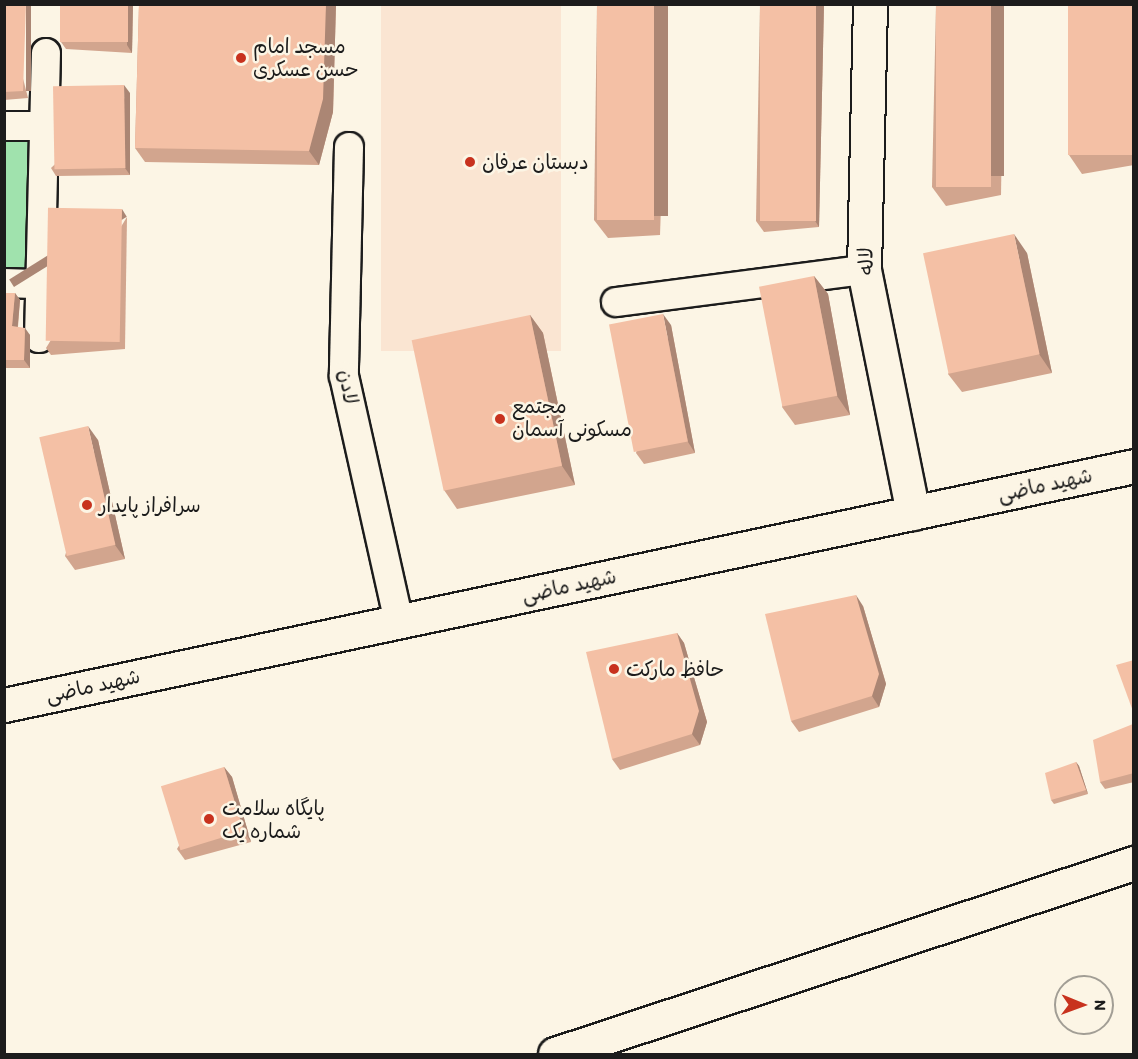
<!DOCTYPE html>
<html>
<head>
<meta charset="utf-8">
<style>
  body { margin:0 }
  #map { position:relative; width:1138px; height:1059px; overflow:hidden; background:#fcf5e5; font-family:Itim,"Playpen Sans Arabic",sans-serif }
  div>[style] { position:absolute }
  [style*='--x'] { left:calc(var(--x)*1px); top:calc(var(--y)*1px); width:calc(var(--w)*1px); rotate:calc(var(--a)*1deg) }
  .built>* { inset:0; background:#fae5d2; transform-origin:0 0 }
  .green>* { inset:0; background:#a0e2ad; transform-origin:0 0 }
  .roads { filter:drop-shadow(2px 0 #1c1c1c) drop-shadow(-2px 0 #1c1c1c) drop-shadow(0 2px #1c1c1c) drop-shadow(0 -2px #1c1c1c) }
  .street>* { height:28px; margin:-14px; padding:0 14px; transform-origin:14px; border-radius:14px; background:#fcf5e5 }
  .secondary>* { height:33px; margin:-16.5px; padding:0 16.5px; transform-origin:16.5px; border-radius:16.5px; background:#fcf5e5 }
  .wall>* { inset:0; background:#d2a58e }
  .shaded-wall>* { inset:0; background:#ab8674; transform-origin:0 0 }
  .building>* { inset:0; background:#f4c0a5; transform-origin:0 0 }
  .dots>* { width:16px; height:16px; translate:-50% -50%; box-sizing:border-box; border:3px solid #fcf5e5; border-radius:50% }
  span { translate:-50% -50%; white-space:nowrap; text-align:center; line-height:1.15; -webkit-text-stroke:5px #fcf5e5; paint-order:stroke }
  .poi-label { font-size:20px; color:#1c1c1c }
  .left { translate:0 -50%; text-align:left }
  .street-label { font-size:20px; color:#1c1c1c }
  .frame { position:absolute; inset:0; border:6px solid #1c1c1c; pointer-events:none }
  .north { position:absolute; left:1054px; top:975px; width:60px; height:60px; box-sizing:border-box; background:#fcf5e5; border:2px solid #a29e95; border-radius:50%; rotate:91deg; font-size:16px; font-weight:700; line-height:24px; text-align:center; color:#1c1c1c }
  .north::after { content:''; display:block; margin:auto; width:21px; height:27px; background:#c8321e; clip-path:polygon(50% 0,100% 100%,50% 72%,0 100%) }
</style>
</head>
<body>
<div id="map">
  <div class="built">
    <div style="left:381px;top:5px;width:180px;height:346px"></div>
  </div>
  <div class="green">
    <div style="left:5px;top:135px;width:33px;height:142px"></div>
  </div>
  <div class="roads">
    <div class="street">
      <div style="--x:4;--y:126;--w:40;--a:0"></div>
      <div style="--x:349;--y:147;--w:229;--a:91.3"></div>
      <div style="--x:344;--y:376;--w:252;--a:77.4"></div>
      <div style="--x:4;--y:283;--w:37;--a:2"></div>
      <div style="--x:616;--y:302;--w:250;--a:-7.4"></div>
      <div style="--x:39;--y:338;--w:285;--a:-88.6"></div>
    </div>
    <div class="secondary">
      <div style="--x:870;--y:4;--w:266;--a:91.3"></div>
      <div style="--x:864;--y:270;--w:248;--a:78.6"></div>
      <div style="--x:4;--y:705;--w:1155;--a:-11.94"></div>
      <div style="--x:555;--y:1054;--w:610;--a:-18.26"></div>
    </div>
  </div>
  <div class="wall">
    <div style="clip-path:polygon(4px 4px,28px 98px,4px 100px)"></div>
    <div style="clip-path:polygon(60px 4px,133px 4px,132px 53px,66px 49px,61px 42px)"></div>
    <div style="clip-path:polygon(139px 4px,336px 4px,333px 112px,319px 165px,145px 162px,135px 148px)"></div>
    <div style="clip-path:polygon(597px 4px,668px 4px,660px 235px,608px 238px,594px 220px)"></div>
    <div style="clip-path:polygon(760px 4px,824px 4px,819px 227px,764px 232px,756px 221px)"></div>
    <div style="clip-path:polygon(936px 4px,1004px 4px,1001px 195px,946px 206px,932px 187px)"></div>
    <div style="clip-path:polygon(1134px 4px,1134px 165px,1082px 174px,1069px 155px)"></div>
    <div style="clip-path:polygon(130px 93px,130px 175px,56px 176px,51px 168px)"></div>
    <div style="clip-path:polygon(127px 217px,125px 349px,51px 355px,46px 348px)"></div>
    <div style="clip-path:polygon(1027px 253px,1052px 373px,962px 392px,948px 374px)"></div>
    <div style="clip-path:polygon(814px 276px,828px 294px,850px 415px,795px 425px,782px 407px)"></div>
    <div style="clip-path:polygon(4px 293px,15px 293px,20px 300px,18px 327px,30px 335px,30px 368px,4px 368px)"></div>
    <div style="clip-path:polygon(530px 315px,543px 333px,575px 485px,457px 509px,444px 490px)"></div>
    <div style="clip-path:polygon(671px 325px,695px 453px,644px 464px,636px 453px)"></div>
    <div style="clip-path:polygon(98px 440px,125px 559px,75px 570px,65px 556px)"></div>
    <div style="clip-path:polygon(863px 606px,886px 684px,879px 707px,799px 732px,791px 721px)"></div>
    <div style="clip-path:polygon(677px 633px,684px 643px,707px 722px,700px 745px,620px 770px,612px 759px)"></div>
    <div style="clip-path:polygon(1134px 725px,1134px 782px,1105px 789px,1100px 782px)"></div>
    <div style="clip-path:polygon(1076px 762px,1079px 766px,1088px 794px,1054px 804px,1051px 800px)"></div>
    <div style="clip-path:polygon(224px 767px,232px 777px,251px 842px,185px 860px,177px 849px)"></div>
  </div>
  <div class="shaded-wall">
    <div style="left:26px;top:4px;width:5px;height:87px"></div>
    <div style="clip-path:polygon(128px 4px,133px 4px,132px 53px,127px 45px)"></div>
    <div style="clip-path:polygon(326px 4px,336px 4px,333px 112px,319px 165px,309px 151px)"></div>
    <div style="left:654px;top:4px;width:14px;height:212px"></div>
    <div style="clip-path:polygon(816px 4px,824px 4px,819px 227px,812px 216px)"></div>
    <div style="left:991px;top:4px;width:13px;height:172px"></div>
    <div style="clip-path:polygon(124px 85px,130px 93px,130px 175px,125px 168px)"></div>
    <div style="left:122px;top:209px;width:9px;height:133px;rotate:58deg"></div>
    <div style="clip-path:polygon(1014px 234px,1027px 253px,1052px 373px,1039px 354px)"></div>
    <div style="clip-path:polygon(814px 276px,828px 294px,850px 415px,837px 396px)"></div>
    <div style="clip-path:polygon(15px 293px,20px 300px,17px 334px,12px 326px)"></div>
    <div style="clip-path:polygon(663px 314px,671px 325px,695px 453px,688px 442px)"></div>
    <div style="clip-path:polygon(530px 315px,543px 333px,575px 485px,562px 466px)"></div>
    <div style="clip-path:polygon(25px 328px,30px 335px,30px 368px,24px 360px)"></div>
    <div style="clip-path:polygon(88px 426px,98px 440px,125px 559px,115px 545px)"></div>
    <div style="clip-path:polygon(856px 595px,863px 606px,886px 684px,879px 707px,872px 696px)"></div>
    <div style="clip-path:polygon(677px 633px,684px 643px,707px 722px,700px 745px,692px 734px)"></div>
    <div style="clip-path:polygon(1076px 762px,1079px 766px,1088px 794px,1086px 790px)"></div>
    <div style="clip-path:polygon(224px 767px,232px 777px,251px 842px,244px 831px)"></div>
  </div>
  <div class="building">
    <div style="clip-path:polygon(4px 4px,26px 4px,23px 91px,4px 92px)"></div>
    <div style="left:60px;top:4px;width:68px;height:38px"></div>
    <div style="clip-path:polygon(139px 4px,326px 4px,323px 99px,309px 151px,135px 148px)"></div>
    <div style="left:597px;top:4px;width:57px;height:216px"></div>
    <div style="left:760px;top:4px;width:56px;height:217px"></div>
    <div style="left:936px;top:4px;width:55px;height:183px"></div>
    <div style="left:1068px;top:4px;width:66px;height:151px"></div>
    <div style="left:124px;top:85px;width:83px;height:71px;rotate:89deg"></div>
    <div style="left:122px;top:209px;width:133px;height:74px;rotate:91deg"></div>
    <div style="left:1014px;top:234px;width:123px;height:93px;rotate:78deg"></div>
    <div style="left:814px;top:276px;width:122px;height:56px;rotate:79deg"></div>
    <div style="clip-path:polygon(4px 293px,15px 293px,12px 326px,25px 328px,24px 360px,4px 360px)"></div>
    <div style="left:663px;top:314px;width:130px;height:55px;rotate:79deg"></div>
    <div style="left:530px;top:315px;width:154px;height:121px;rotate:78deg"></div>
    <div style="left:88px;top:426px;width:122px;height:50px;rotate:77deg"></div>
    <div style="clip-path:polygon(856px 595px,879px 674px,872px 696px,791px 721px,765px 614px)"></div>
    <div style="clip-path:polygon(677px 633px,699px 711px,692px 734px,612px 759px,586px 652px)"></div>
    <div style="clip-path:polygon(1134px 660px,1134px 714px,1116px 665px)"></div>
    <div style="clip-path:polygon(1133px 724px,1134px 773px,1100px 782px,1093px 740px)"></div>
    <div style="clip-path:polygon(1076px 762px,1086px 790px,1051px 800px,1045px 773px)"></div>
    <div style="left:224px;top:767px;width:67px;height:66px;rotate:73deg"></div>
  </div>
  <div class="dots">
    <div style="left:241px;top:58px;background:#c8321e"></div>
    <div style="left:470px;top:162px;background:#c8321e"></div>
    <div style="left:500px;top:419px;background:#c8321e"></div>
    <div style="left:87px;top:505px;background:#c8321e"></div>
    <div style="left:614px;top:669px;background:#c8321e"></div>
    <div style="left:209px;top:819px;background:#c8321e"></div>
  </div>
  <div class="poi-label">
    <span class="left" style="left:253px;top:58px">مسجد امام<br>حسن عسکری</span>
    <span class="left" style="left:482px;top:162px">دبستان عرفان</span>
    <span class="left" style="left:512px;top:418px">مجتمع<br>مسکونی آسمان</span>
    <span class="left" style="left:99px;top:505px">سرافراز پایدار</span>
    <span class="left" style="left:626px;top:669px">حافظ مارکت</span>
    <span class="left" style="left:222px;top:820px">پایگاه سلامت<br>شماره یک</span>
  </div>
  <div class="street-label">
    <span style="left:866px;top:261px;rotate:-93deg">لاله</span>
    <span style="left:348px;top:387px;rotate:81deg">لادن</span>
    <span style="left:1045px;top:485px;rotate:-12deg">شهید ماضی</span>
    <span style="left:569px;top:586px;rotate:-12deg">شهید ماضی</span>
    <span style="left:93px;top:686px;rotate:-12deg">شهید ماضی</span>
  </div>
  <div class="frame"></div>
  <div class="north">N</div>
</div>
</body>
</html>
